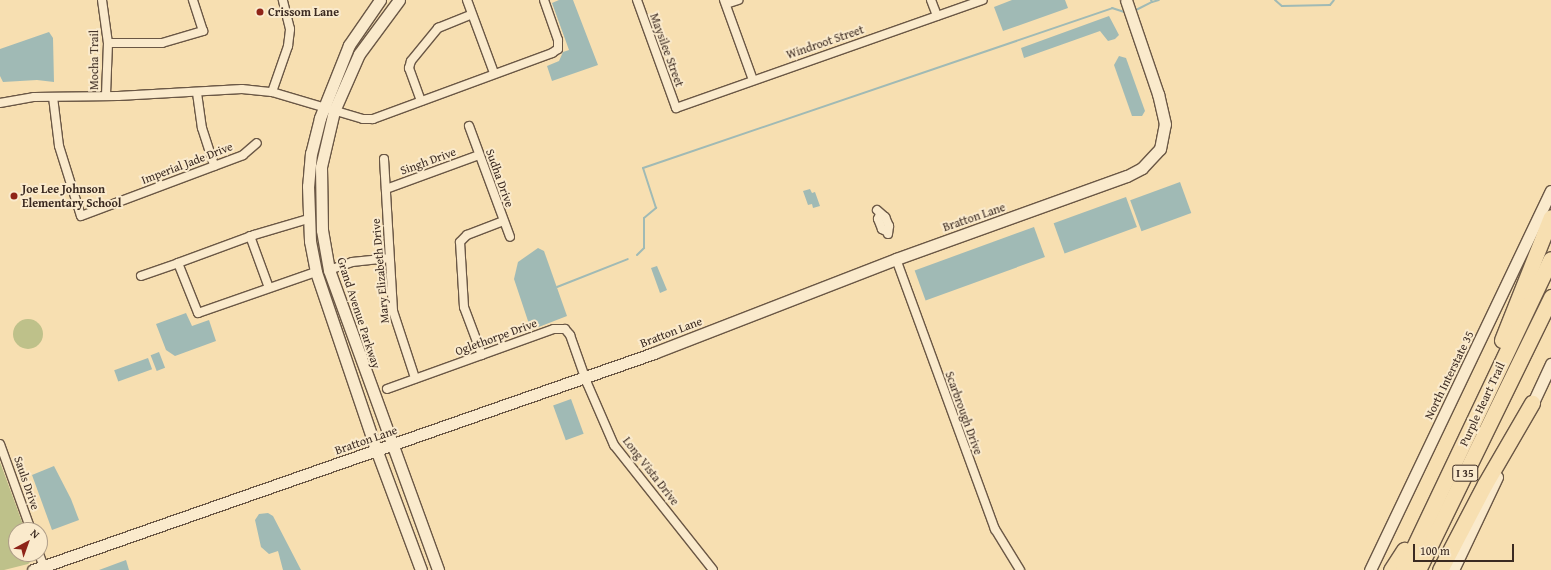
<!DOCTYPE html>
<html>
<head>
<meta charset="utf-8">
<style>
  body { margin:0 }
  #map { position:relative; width:1551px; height:570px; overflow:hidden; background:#f7dfb1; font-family:"Gentium Book Plus",serif }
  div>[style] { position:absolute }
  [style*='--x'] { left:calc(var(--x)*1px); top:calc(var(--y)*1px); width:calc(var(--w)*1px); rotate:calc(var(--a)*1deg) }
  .green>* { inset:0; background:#bec18a }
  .round { border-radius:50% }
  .water>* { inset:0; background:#a0bab5; transform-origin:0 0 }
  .stream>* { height:2px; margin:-1px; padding:0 1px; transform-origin:1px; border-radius:1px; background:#a0bab5 }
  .roads { filter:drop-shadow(1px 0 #6a5745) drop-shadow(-1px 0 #6a5745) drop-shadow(0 1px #6a5745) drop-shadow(0 -1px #6a5745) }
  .street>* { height:8px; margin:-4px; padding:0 4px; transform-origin:4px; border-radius:4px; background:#faeacc }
  .secondary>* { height:11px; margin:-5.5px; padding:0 5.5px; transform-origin:5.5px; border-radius:5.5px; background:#faeacc }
  .highway>* { height:15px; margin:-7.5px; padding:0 7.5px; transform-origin:7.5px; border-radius:7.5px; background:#f7dfb1 }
  .dots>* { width:11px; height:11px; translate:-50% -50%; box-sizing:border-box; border:2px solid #faeacc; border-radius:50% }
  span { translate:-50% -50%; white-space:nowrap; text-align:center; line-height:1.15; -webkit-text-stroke:4px #faeacc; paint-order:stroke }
  .shield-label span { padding:1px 3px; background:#faeacc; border:1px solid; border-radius:3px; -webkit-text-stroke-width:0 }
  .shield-label { font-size:11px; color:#3b2a21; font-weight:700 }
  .poi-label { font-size:12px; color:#3b2a21; font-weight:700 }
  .left { translate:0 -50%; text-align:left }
  .street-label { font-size:12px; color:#3b2a21 }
  .north { position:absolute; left:8px; top:522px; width:40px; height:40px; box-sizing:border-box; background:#faeacc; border:1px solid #ae9d88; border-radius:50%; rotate:41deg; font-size:11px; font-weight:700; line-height:16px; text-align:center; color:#3b2a21 }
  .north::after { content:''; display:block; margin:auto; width:14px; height:18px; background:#8f2418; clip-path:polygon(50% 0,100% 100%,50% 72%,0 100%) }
  .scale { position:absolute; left:1413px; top:544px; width:101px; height:18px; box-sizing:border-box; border:2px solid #3b2a21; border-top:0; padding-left:5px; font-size:12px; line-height:14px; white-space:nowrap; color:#3b2a21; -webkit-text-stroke:3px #faeacc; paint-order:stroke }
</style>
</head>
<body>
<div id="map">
  <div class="green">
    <div class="round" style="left:13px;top:319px;width:30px;height:30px"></div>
    <div style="clip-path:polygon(0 462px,25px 530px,16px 530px,16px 554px,34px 554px,34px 558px,28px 564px,4px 570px,0 570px)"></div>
  </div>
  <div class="water">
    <div style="clip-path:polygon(559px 0,573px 0,598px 65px,552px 81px,547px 66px,559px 61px,563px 52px,569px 50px,552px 3px)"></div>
    <div style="clip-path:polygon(1012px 0,1065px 0,1068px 8px,1003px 31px,994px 7px)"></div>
    <div style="clip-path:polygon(1109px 16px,1119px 35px,1115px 39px,1108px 41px,1100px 31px,1024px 58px,1021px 48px)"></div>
    <div style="clip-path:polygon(49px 32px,53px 38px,54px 82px,37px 80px,3px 82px,0 76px,0 49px)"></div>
    <div style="clip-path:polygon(1119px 56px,1126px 58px,1145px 111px,1142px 116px,1132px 116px,1114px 65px)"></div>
    <div style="left:1180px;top:182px;width:33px;height:53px;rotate:70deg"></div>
    <div style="clip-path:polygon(810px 189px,812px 193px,815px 192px,820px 206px,813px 208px,812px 204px,808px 205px,803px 191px)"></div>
    <div style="left:1126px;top:197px;width:32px;height:77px;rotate:70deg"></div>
    <div style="left:1034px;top:227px;width:32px;height:127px;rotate:70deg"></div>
    <div style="clip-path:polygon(538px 248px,544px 251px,567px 316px,531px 330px,514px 279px,518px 262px)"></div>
    <div style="clip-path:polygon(657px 266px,667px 290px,660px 293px,651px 268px)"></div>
    <div style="clip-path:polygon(186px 313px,192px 326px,209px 320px,216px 341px,175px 356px,166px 350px,156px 324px)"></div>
    <div style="left:159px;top:352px;width:17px;height:9px;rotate:69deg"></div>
    <div style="left:148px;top:358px;width:12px;height:36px;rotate:70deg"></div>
    <div style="left:571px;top:399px;width:37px;height:19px;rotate:70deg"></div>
    <div style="clip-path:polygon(54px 466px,71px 499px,79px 520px,52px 530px,32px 475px)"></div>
    <div style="clip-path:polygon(268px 513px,273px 516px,301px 570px,283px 570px,278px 551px,269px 554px,261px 547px,255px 520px,259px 514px)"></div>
    <div style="clip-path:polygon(126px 560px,129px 570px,99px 570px)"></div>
  </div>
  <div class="stream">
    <div style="--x:1151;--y:0;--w:2;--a:63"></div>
    <div style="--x:1152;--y:2;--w:7;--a:-16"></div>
    <div style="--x:1275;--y:0;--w:9;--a:41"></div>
    <div style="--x:1282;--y:6;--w:48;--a:-1.2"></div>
    <div style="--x:1330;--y:5;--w:6;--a:-51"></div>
    <div style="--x:1136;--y:10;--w:18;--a:-27"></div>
    <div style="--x:637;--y:255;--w:10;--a:-45"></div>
    <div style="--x:644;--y:248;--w:30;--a:-90"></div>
    <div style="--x:644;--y:218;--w:16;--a:-40"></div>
    <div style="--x:656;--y:208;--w:42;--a:-108"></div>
    <div style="--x:643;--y:168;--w:496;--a:-18.8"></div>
    <div style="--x:1112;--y:8;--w:13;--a:18"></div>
    <div style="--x:557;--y:287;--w:76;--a:-21.5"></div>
  </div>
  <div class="roads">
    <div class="street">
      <div style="--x:102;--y:0;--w:43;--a:82.1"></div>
      <div style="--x:108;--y:43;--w:53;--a:92.2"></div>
      <div style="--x:467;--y:0;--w:78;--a:69.7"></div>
      <div style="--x:637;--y:0;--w:115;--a:70.1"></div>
      <div style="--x:676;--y:108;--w:325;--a:-19.4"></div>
      <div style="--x:724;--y:0;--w:85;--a:70.1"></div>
      <div style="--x:931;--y:0;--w:17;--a:69"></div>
      <div style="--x:726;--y:4;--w:13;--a:-18"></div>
      <div style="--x:108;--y:43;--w:54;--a:0"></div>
      <div style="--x:162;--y:43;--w:43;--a:-16.3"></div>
      <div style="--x:203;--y:31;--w:33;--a:-108"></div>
      <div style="--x:272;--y:92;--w:49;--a:-70.8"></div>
      <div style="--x:288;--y:46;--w:17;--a:-83"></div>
      <div style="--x:290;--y:29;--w:30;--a:-104"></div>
      <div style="--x:197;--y:93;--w:35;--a:82"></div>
      <div style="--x:202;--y:128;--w:40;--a:72"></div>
      <div style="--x:53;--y:97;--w:49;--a:83"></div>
      <div style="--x:59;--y:146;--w:73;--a:72.6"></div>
      <div style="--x:81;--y:216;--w:173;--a:-20.6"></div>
      <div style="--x:243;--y:155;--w:18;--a:-41"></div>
      <div style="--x:421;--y:101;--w:35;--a:-110"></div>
      <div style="--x:409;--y:68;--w:7;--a:-74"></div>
      <div style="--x:411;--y:61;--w:43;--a:-50.7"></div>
      <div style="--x:438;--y:28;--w:35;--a:-22"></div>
      <div style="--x:0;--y:103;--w:35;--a:-10"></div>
      <div style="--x:34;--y:97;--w:84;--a:-0.7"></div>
      <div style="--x:118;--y:96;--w:124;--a:-3.2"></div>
      <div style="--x:242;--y:89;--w:30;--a:6"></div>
      <div style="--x:272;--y:92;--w:95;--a:16.5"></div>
      <div style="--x:363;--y:119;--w:10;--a:0"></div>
      <div style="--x:373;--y:119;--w:191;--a:-20.2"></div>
      <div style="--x:552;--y:53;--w:7;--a:-34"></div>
      <div style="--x:558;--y:49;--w:9;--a:-90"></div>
      <div style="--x:558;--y:40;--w:42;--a:-109.3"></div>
      <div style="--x:469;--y:126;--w:118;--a:69.7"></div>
      <div style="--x:384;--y:159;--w:152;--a:86.6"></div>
      <div style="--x:393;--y:311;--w:71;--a:71.8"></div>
      <div style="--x:386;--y:189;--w:99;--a:-20.1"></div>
      <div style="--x:877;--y:210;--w:11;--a:41"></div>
      <div style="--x:885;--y:217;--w:10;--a:66"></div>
      <div style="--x:889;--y:226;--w:8;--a:97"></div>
      <div style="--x:880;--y:214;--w:5;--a:112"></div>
      <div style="--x:878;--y:219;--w:11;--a:68"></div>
      <div style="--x:882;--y:229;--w:4;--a:27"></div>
      <div style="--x:308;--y:219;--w:56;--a:163.5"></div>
      <div style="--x:254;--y:235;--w:81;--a:159.8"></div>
      <div style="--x:178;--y:263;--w:54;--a:68.2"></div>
      <div style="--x:198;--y:313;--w:125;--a:-19.2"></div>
      <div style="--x:250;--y:236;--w:55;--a:69.9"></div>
      <div style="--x:896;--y:259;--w:288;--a:69.9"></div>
      <div style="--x:995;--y:529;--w:48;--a:58.6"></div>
      <div style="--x:329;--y:270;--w:24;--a:-19"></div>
      <div style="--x:352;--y:262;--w:37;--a:-6"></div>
      <div style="--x:141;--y:276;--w:39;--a:-19"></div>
      <div style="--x:482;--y:355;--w:51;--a:-110.6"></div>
      <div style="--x:464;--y:307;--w:65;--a:-93.5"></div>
      <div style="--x:460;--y:242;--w:10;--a:-45"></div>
      <div style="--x:467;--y:235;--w:39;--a:-21"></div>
      <div style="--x:387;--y:389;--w:177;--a:-19.8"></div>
      <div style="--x:554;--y:329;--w:11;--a:0"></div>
      <div style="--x:565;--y:329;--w:8;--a:50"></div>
      <div style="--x:570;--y:335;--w:51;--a:70.5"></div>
      <div style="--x:587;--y:383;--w:68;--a:66.5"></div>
      <div style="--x:614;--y:445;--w:159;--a:51.6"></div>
      <div style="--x:0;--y:444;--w:91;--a:70.2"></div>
      <div style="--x:39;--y:554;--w:17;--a:69"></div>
    </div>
    <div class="secondary">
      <div style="--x:380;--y:0;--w:55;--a:124.6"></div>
      <div style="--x:349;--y:45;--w:79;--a:111.7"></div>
      <div style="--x:320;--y:118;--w:36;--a:104"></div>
      <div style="--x:311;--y:153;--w:33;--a:95"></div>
      <div style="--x:308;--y:186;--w:55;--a:87.9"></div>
      <div style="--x:310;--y:241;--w:32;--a:79"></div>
      <div style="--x:316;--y:272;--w:187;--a:71.3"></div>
      <div style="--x:376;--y:449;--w:129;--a:69.6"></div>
      <div style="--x:399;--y:0;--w:67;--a:126.5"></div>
      <div style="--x:359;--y:54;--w:62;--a:113.7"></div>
      <div style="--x:334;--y:111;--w:57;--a:103.1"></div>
      <div style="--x:321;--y:167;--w:63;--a:89.1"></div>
      <div style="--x:322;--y:230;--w:41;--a:80.1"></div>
      <div style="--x:329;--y:270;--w:319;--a:70"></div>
      <div style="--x:1530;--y:409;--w:50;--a:-65"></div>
      <div style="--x:33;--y:570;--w:658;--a:-19.26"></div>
      <div style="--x:654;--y:353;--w:260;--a:-21.2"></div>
      <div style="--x:896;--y:259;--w:245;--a:-19.8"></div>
      <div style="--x:1127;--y:176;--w:17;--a:-28"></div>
      <div style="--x:1142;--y:168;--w:26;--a:-47"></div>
      <div style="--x:1160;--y:149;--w:25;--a:-79"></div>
      <div style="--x:1165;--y:124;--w:31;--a:-103"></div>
      <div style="--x:1158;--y:94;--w:99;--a:-108.8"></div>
      <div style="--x:1370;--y:570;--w:420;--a:-64.5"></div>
      <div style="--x:1453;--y:570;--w:103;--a:-64.7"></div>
    </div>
    <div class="highway">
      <div style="--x:1502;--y:340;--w:132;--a:-68.3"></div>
      <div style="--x:1391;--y:570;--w:24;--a:-57"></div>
      <div style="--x:1403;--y:570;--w:344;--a:-64.6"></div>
      <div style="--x:1418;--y:570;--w:304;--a:-64"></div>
      <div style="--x:1440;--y:570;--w:97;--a:-62.4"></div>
      <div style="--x:1485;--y:484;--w:94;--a:-59.9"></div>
    </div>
  </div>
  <div class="dots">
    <div style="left:260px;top:12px;background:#8f2418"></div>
    <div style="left:14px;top:196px;background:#8f2418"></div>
  </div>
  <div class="shield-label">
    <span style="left:1465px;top:473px">I 35</span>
  </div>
  <div class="poi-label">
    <span class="left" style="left:268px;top:12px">Crissom Lane</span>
    <span class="left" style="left:22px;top:196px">Joe Lee Johnson<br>Elementary School</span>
  </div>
  <div class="street-label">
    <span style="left:825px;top:42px;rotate:-19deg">Windroot Street</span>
    <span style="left:667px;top:50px;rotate:70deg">Maysilee Street</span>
    <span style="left:94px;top:60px;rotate:-90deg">Mocha Trail</span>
    <span style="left:428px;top:161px;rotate:-20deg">Singh Drive</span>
    <span style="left:187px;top:163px;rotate:-21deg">Imperial Jade Drive</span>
    <span style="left:500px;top:178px;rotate:70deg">Sudha Drive</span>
    <span style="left:974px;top:217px;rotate:-19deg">Bratton Lane</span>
    <span style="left:380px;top:271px;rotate:-95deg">Mary Elizabeth Drive</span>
    <span style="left:359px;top:313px;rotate:72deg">Grand Avenue Parkway</span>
    <span style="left:671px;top:332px;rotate:-21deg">Bratton Lane</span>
    <span style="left:496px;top:337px;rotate:-20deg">Oglethorpe Drive</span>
    <span style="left:1449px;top:375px;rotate:-64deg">North Interstate 35</span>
    <span style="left:1482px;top:404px;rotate:-65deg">Purple Heart Trail</span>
    <span style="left:964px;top:413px;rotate:70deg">Scarbrough Drive</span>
    <span style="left:366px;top:440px;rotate:-19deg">Bratton Lane</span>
    <span style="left:651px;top:471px;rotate:52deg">Long Vista Drive</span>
    <span style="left:27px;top:483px;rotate:71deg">Sauls Drive</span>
  </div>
  <div class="north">N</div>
  <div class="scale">100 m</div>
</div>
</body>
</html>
